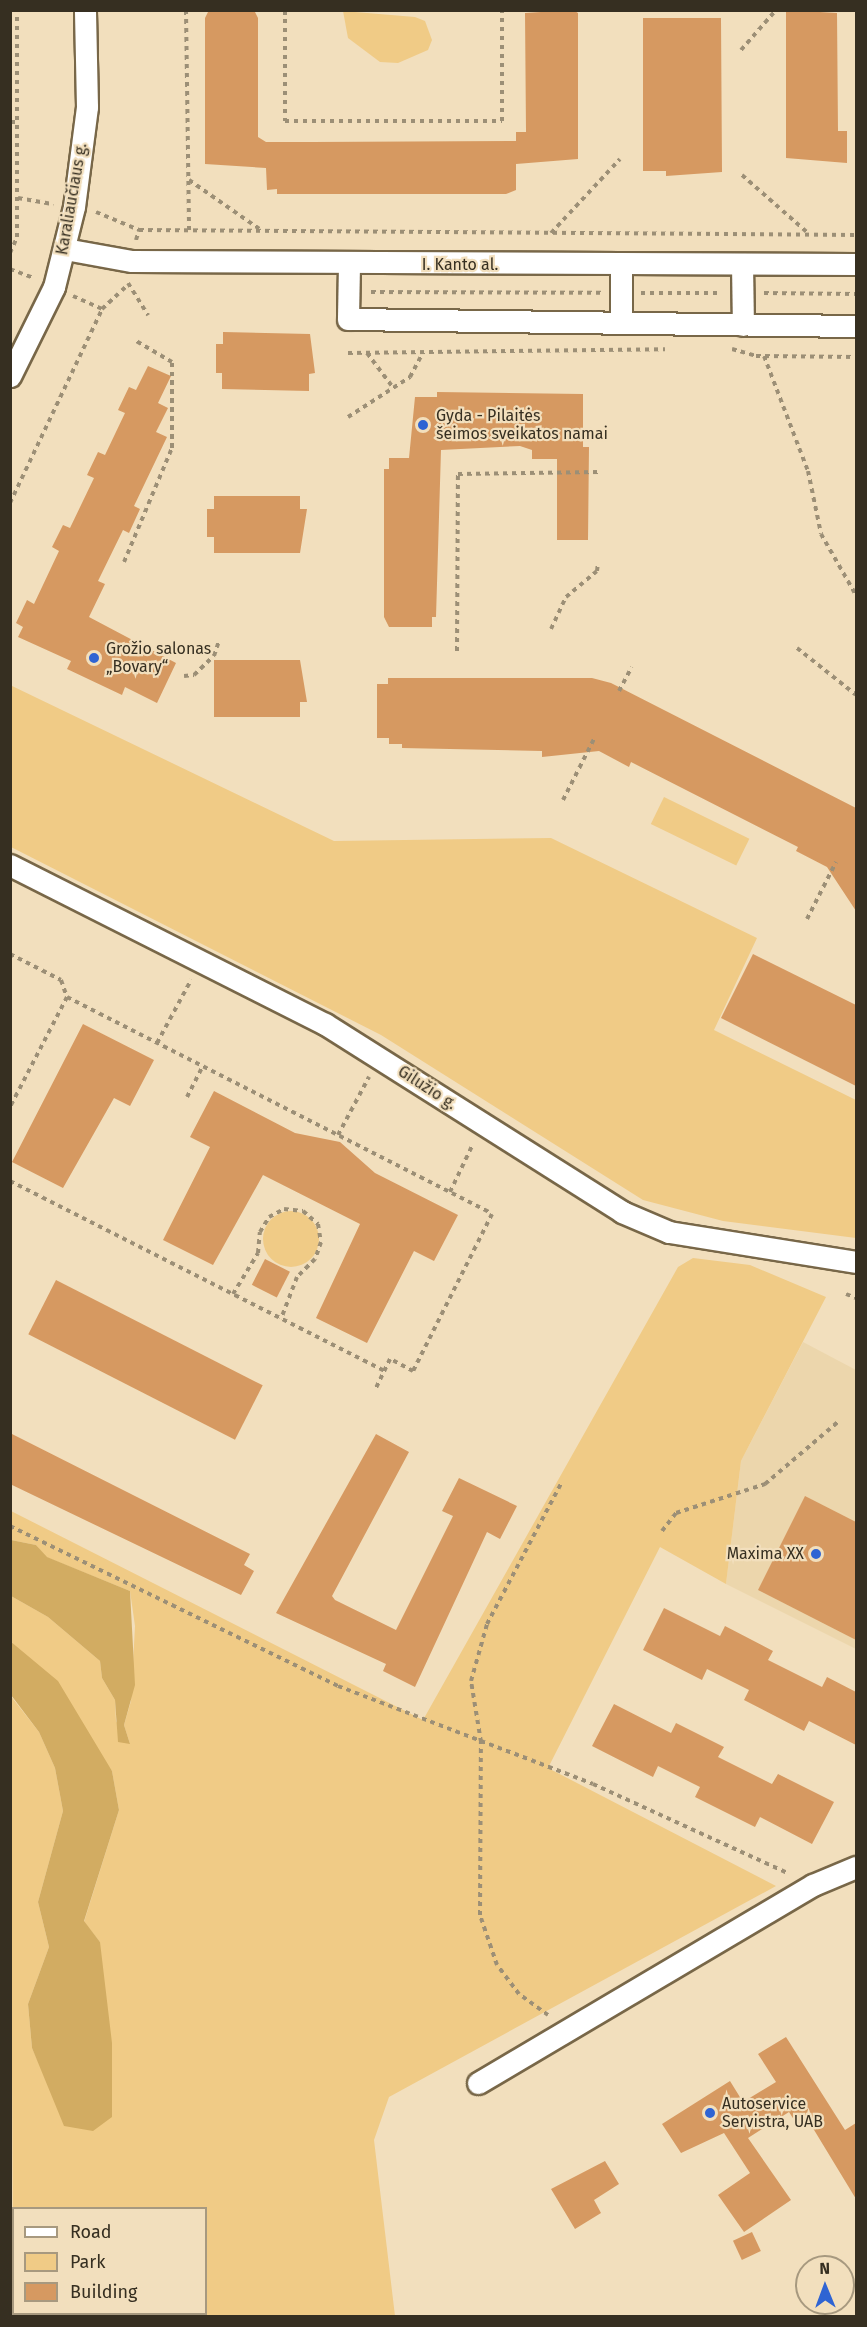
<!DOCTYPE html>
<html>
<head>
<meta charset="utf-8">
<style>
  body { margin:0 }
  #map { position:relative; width:867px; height:2327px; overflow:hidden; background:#f2dfbd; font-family:"Fira Sans",sans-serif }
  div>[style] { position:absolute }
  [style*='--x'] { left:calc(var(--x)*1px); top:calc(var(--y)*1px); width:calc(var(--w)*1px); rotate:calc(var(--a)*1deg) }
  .built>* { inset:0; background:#ecd6ac }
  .green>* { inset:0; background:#f0cb86; transform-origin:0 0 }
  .round { border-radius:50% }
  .forest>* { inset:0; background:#d2ac62 }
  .building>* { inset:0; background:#d69961; transform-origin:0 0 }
  .path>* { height:4px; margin-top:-2px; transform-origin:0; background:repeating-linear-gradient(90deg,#9c8f76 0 4.5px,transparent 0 9px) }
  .roads { filter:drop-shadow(2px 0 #786748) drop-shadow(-2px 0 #786748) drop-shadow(0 2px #786748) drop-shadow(0 -2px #786748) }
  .minor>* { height:21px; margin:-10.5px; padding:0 10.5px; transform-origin:10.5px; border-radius:10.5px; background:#fff }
  .dots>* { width:16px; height:16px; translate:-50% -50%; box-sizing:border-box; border:3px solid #f2dfbd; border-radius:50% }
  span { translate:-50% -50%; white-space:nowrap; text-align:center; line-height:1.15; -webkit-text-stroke:4.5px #f2dfbd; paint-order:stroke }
  .street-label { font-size:16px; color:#362f21 }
  .poi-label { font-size:16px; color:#362f21 }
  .left { translate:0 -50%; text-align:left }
  .right { translate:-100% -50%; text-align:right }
  .frame { position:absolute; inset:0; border:12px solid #362f21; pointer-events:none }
  .legend { position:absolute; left:12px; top:2207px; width:195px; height:108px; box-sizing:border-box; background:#f2dfbd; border:2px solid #a7997f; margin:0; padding:8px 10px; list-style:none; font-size:18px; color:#362f21 }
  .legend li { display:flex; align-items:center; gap:12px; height:30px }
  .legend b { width:30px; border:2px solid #a7997f }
  .north { position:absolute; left:795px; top:2255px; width:60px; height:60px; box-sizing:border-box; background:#f2dfbd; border:2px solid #a7997f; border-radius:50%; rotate:359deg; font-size:16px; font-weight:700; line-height:24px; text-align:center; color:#362f21 }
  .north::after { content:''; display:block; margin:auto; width:21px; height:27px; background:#2f64d3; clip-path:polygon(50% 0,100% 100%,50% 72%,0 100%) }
</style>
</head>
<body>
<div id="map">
  <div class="built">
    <div style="clip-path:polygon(803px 1342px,856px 1370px,856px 1649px,726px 1584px,741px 1461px)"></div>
  </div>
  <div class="green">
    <div style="clip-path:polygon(343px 11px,415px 17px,425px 21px,432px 40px,428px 50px,398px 63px,380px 62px,348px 38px)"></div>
    <div style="clip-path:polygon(10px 685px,334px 841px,551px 838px,757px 938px,714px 1030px,856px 1100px,856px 1238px,723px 1221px,643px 1200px,381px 1035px,11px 847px)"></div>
    <div style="left:664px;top:797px;width:95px;height:30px;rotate:26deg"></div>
    <div class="round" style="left:263px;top:1211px;width:56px;height:56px"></div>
    <div style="clip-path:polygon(693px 1258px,750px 1265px,826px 1297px,741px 1461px,726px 1584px,660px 1547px,548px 1768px,776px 1886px,389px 2097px,374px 2140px,395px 2316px,24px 2316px,206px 2314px,206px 2208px,14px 2208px,13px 2259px,10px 1695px,39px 1732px,55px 1768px,63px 1811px,38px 1902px,49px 1947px,28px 2004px,32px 2048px,46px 2079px,100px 1942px,84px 1922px,119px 1810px,112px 1771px,11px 1641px,11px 1596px,48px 1617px,100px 1661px,102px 1678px,115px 1700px,116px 1721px,130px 1744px,124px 1725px,131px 1701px,135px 1626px,130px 1591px,46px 1557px,36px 1545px,11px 1540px,11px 1511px,423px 1720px,678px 1267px)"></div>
  </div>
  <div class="forest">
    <div style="clip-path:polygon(11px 1540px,36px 1545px,47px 1557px,130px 1591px,135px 1685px,124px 1725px,130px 1744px,118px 1742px,115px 1700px,102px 1678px,100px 1661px,48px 1617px,11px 1596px)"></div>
    <div style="clip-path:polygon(10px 1641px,58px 1681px,112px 1771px,119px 1810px,84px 1921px,100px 1942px,112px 2043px,112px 2117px,93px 2131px,64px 2126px,32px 2048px,28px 2004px,49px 1947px,38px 1902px,63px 1811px,55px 1768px,39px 1732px,11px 1695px)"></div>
  </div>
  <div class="building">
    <div style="clip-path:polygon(209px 10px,254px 10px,258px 18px,258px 137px,266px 142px,312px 142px,516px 141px,516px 132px,526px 132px,525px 13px,573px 10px,578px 13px,578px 159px,516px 164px,516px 190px,506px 194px,277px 194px,277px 189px,267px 190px,266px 168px,205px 164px,205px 18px)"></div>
    <div style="clip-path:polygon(786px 10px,837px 13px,838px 131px,847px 131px,847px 163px,786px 158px)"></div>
    <div style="clip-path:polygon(643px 18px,721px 18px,722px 172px,666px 176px,666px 171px,643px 171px)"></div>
    <div style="clip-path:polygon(223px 332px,310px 334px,315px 373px,309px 374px,309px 391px,222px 389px,222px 373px,216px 373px,216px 344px,223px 344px)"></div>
    <div style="clip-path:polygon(148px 366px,171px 376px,158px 403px,168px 408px,156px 432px,167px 437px,134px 506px,140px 509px,129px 533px,123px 530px,98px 581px,105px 584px,89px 617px,176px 663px,157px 703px,125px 687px,122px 695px,67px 669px,71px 661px,18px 637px,23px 627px,16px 623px,27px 600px,34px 604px,59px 551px,52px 547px,63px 525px,70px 528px,94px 478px,87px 475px,98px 452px,105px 455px,125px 413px,118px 410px,129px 387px,136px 390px)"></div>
    <div style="clip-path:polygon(437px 392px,583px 394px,583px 447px,589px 447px,588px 540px,557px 540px,557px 459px,532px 459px,532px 450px,520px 446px,441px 450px,436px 617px,432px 617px,432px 627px,389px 627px,384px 617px,384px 469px,389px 469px,389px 458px,409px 458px,415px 397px,437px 397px)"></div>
    <div style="clip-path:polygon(214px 496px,300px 496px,300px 509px,307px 509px,300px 553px,214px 553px,214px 537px,207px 537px,207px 509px,214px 509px)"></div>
    <div style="clip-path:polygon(214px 660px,300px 660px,307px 702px,300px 702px,300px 717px,214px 717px)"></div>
    <div style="clip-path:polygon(388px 678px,592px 678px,611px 683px,856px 808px,856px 911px,827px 867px,796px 851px,798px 847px,631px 762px,629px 767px,599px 751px,542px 757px,542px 751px,402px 748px,402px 744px,389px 744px,389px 738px,377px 738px,377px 684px,388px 684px)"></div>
    <div style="clip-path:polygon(753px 954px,856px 1005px,856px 1086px,721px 1018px)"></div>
    <div style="clip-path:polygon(83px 1024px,154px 1060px,130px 1106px,114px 1098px,63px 1188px,12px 1162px)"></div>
    <div style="clip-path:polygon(214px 1091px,295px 1133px,340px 1142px,375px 1173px,458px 1215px,434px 1261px,414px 1251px,367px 1343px,316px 1318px,360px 1224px,263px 1175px,213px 1265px,163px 1240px,210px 1147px,190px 1137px)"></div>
    <div style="left:265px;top:1259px;width:28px;height:29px;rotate:27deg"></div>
    <div style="left:56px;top:1280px;width:232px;height:61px;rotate:27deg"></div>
    <div style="clip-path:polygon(10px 1433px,250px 1554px,244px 1565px,254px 1571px,241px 1595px,10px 1484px)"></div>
    <div style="clip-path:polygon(376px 1434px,409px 1452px,332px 1596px,335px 1600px,396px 1630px,453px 1516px,442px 1511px,459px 1478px,517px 1506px,500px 1539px,487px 1532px,415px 1687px,383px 1671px,386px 1664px,276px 1613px)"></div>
    <div style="clip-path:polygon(805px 1496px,856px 1522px,856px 1640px,758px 1590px)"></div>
    <div style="clip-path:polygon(664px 1608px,720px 1636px,725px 1626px,773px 1651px,768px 1660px,822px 1687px,827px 1677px,856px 1692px,856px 1745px,809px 1721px,804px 1731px,744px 1700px,749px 1690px,707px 1669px,702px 1680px,643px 1650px)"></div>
    <div style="clip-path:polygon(614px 1704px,671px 1733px,676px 1723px,724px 1747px,718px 1757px,772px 1784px,778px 1774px,834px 1802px,812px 1844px,760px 1817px,755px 1827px,695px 1797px,700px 1787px,658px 1766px,653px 1777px,592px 1746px)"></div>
    <div style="clip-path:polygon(786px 2037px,845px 2130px,856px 2123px,856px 2199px,808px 2120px,798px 2126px,789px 2112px,748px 2138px,791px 2200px,744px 2232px,718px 2195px,750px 2173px,724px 2133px,681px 2153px,662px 2124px,730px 2081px,743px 2102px,776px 2082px,758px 2054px)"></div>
    <div style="clip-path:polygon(605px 2161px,619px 2184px,594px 2200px,601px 2213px,575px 2229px,551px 2189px)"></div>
    <div style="left:752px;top:2232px;width:21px;height:21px;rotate:65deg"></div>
  </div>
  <div class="path">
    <div style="--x:186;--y:10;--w:221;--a:89.2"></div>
    <div style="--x:285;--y:10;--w:111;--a:90"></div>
    <div style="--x:285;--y:121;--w:217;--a:0"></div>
    <div style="--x:502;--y:121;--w:111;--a:-90"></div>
    <div style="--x:741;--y:50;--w:53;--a:-48.8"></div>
    <div style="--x:10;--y:122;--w:7;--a:0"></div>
    <div style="--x:742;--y:175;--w:89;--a:41.4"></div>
    <div style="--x:189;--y:180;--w:88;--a:34.8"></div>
    <div style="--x:18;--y:198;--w:36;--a:10"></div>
    <div style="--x:96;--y:212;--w:47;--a:22.7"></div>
    <div style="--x:551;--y:233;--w:101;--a:-47"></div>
    <div style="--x:136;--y:240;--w:10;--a:-73"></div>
    <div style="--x:139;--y:230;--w:717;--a:0.4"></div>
    <div style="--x:10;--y:253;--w:17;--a:-66"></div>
    <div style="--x:17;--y:237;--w:227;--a:-90"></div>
    <div style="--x:10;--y:269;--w:25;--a:21"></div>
    <div style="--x:128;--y:283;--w:38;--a:58"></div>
    <div style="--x:371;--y:292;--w:230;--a:0.2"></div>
    <div style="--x:641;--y:293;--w:80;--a:0"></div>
    <div style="--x:764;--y:293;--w:92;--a:0.6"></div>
    <div style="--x:73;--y:296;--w:32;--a:24"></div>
    <div style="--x:732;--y:349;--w:25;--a:16"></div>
    <div style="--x:756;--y:356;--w:100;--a:0.6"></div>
    <div style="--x:348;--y:353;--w:317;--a:-0.7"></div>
    <div style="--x:367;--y:353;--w:41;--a:52.9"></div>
    <div style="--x:764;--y:356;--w:123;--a:69.1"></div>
    <div style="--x:808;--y:471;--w:64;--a:78.3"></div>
    <div style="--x:821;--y:534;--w:70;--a:60.2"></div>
    <div style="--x:348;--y:417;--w:74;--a:-32.8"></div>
    <div style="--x:410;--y:377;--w:27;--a:-62"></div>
    <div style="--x:10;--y:503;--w:215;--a:-64.6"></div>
    <div style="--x:102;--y:309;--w:34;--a:-43"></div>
    <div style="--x:124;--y:562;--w:124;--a:-67.2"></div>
    <div style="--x:172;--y:448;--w:86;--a:-90"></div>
    <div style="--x:172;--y:362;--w:42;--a:-149.7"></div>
    <div style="--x:551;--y:629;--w:35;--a:-65"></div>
    <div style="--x:566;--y:597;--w:40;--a:-40"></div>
    <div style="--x:597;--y:571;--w:8;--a:-83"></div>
    <div style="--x:797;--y:648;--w:75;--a:38.5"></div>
    <div style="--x:457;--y:651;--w:177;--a:-89.7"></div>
    <div style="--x:458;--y:474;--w:141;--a:-0.8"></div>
    <div style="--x:184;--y:676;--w:10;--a:-6"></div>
    <div style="--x:194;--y:675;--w:28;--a:-44"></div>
    <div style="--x:214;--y:656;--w:16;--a:-72"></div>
    <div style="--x:619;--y:691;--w:27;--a:-62"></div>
    <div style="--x:563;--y:800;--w:68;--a:-63.1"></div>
    <div style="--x:807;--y:919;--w:64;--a:-63"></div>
    <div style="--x:10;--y:954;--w:57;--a:27"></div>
    <div style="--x:61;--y:980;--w:18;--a:71"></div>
    <div style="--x:67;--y:997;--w:124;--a:117.4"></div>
    <div style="--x:67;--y:997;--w:477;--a:27"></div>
    <div style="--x:492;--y:1214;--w:176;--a:116.7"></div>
    <div style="--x:413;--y:1371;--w:26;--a:-152"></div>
    <div style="--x:390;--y:1359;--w:32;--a:116"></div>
    <div style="--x:157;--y:1043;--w:72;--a:-61.6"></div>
    <div style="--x:187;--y:1097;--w:35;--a:-63"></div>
    <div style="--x:338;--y:1135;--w:66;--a:-61.9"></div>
    <div style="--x:10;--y:1181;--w:419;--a:26.9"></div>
    <div style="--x:450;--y:1192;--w:53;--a:-64.4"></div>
    <div style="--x:233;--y:1294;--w:48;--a:-58.6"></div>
    <div style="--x:258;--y:1253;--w:21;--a:-85"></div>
    <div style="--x:260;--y:1232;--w:17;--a:-59"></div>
    <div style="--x:269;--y:1217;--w:17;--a:-28"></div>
    <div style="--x:284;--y:1209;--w:19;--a:6"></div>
    <div style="--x:303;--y:1211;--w:20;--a:41"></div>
    <div style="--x:318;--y:1224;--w:18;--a:81"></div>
    <div style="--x:321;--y:1242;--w:18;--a:109"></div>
    <div style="--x:315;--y:1259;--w:25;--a:135"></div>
    <div style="--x:297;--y:1277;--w:45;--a:110.9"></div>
    <div style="--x:846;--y:1294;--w:11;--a:22"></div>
    <div style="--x:10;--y:1526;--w:365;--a:26"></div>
    <div style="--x:338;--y:1686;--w:273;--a:21"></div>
    <div style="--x:593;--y:1784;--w:213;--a:24.6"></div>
    <div style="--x:662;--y:1531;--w:23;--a:-52"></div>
    <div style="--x:676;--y:1513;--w:94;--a:-18"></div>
    <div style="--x:765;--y:1484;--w:97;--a:-40.4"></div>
    <div style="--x:548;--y:2015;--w:36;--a:-144"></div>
    <div style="--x:519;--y:1994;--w:36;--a:-127"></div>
    <div style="--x:497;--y:1965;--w:53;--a:-108.8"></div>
    <div style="--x:480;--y:1915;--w:173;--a:-89.7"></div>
    <div style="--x:481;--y:1742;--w:62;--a:-99.3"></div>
    <div style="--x:471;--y:1681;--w:59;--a:-74.3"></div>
    <div style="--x:487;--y:1624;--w:161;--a:-62.2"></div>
  </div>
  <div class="roads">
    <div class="minor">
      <div style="--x:65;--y:249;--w:68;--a:10.2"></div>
      <div style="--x:132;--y:261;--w:724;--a:0.24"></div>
      <div style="--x:742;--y:264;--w:61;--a:89.1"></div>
      <div style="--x:349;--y:265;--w:54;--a:91.1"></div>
      <div style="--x:348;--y:319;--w:508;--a:0.79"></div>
      <div style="--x:621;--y:323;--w:58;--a:-90"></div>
      <div style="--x:10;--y:376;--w:99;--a:-63.7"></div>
      <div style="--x:54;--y:287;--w:82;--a:-76"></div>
      <div style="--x:74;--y:207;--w:101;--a:-82.6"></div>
      <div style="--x:87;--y:107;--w:97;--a:-91.2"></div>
      <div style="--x:10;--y:865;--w:353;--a:26.8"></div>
      <div style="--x:325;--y:1024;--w:352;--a:32.3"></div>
      <div style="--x:622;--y:1212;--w:51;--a:23.1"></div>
      <div style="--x:669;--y:1232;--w:189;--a:9.1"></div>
      <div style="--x:478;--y:2083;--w:389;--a:-30.6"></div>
      <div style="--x:813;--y:1885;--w:47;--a:-22.7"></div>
    </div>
  </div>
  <div class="dots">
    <div style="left:423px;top:425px;background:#2f64d3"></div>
    <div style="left:94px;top:658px;background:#2f64d3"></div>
    <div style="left:816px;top:1554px;background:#2f64d3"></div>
    <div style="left:710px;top:2113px;background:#2f64d3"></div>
  </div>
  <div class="street-label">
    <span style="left:72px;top:199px;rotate:-80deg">Karaliaučiaus g.</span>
    <span style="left:460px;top:265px">I. Kanto al.</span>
    <span style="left:427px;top:1088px;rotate:33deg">Gilužio g.</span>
  </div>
  <div class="poi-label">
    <span class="left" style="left:436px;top:425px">Gyda - Pilaitės<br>šeimos sveikatos namai</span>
    <span class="left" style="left:106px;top:658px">Grožio salonas<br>„Bovary“</span>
    <span class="right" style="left:804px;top:1554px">Maxima XX</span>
    <span class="left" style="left:722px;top:2113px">Autoservice<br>Servistra, UAB</span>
  </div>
  <div class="frame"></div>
  <ul class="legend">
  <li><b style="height:8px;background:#fff"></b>Road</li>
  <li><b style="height:16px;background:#f0cb86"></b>Park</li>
  <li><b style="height:16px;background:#d69961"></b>Building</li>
  </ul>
  <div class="north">N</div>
</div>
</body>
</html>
